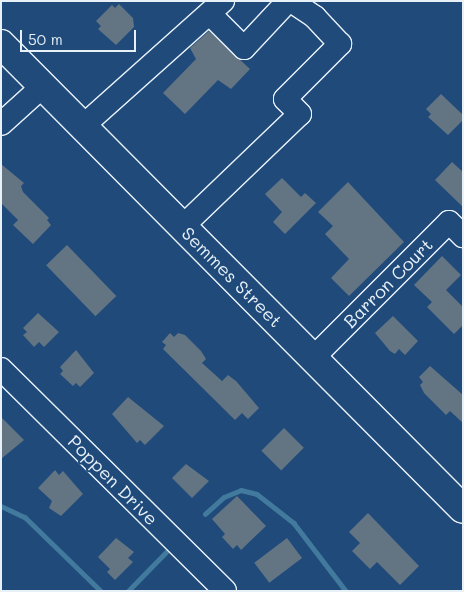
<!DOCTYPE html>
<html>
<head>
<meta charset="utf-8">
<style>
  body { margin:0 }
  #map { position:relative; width:464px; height:592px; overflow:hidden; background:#1f4a7a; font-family:Mali,sans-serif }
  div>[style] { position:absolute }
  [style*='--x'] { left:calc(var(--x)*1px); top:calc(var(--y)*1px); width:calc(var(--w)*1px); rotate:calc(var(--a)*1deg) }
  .stream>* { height:4.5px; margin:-2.25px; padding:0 2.25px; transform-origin:2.25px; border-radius:2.25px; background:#427a9e }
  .building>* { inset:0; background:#637583; transform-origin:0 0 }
  .roads { filter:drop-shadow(1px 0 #e8f1f8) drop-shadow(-1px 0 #e8f1f8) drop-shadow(0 1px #e8f1f8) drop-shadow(0 -1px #e8f1f8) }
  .minor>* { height:22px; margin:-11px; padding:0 11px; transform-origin:11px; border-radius:11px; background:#1f4a7a }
  .major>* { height:28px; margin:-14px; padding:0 14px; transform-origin:14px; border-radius:14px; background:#1f4a7a }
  span { translate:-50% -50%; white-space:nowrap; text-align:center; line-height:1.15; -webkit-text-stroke:4px #1f4a7a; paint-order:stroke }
  .street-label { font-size:18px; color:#e8f1f8 }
  .frame { position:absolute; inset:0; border:2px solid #e8f1f8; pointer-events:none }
  .scale { position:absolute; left:20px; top:30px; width:116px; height:22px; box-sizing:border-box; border:2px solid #e8f1f8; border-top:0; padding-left:6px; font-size:15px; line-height:18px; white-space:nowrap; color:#e8f1f8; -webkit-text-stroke:4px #1f4a7a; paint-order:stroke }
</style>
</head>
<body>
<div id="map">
  <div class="stream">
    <div style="--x:1;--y:506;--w:26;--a:25"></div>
    <div style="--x:25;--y:517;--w:106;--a:44.2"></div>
    <div style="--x:205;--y:514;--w:25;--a:-42"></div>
    <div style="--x:224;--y:497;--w:18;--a:-22"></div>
    <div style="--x:241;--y:490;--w:16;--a:14"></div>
    <div style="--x:257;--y:494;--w:47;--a:38.1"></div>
    <div style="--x:294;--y:523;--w:86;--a:52.6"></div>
    <div style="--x:128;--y:591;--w:54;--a:-45.7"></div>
  </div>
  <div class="building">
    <div style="clip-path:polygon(119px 4px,133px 18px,134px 27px,116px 45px,98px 29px,101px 26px,96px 21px,112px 5px,115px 8px)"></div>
    <div style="clip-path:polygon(209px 31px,250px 69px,231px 89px,218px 80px,185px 114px,163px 93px,196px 59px,190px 48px)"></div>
    <div style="clip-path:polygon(441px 94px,463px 115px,463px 120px,448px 135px,428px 117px,431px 114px,426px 109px)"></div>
    <div style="clip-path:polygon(452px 162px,463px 172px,463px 207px,435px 180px)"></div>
    <div style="clip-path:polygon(1px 164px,24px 183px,21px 186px,23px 192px,49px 218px,47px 220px,51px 225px,33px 244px,13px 225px,18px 220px,1px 203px)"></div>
    <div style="clip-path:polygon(282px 178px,301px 197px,305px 193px,316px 203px,285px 234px,273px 222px,282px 212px,265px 194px)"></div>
    <div style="clip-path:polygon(348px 182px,404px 242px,349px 296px,331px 278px,349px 259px,325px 234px,333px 226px,318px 212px)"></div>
    <div style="left:67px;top:245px;width:71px;height:29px;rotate:46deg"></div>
    <div style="clip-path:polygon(442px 256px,461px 275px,446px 290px,463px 307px,463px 325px,454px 334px,427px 307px,432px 302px,414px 285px)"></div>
    <div style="clip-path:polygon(38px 313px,59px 332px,44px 347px,39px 342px,34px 347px,23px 335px,27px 332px,23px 328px)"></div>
    <div style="clip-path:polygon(393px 316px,418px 341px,405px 355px,399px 349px,395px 354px,390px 351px,375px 333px)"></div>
    <div style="clip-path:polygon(170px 333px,174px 337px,178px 333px,185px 335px,201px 351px,206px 359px,202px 363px,222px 381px,228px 375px,236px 381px,259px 408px,248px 419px,242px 413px,235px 420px,163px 349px,166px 345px,162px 342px)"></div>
    <div style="clip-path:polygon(76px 350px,94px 373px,80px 387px,76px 383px,73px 386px,60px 374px,63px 371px,60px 367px)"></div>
    <div style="clip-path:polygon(430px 366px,463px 395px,463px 423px,450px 411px,446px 415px,424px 393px,420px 385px,423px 382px,419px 377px)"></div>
    <div style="clip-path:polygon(128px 397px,164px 426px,145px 445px,140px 440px,137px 443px,112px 414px)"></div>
    <div style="clip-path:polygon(1px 417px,24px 440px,1px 459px)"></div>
    <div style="left:284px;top:428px;width:28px;height:32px;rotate:45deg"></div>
    <div style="clip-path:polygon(186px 464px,209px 481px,192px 498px,172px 478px)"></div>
    <div style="clip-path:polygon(55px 470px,59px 475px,63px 471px,83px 494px,61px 516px,49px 508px,52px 501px,38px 488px)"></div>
    <div style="clip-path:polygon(237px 496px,266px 526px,241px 550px,237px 545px,233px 549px,222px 537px,225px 534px,212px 519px)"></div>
    <div style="clip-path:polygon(368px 513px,419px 566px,400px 585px,377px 562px,370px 569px,352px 551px,360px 543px,349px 532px)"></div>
    <div style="clip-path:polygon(116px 538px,134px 552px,128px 558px,133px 562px,115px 580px,107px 572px,110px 569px,98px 557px)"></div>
    <div style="left:287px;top:538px;width:25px;height:41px;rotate:53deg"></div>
  </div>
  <div class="roads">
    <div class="minor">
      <div style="--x:210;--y:14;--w:48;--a:45"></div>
      <div style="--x:244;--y:48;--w:64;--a:-46.9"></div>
      <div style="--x:1;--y:124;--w:57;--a:-42.1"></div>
      <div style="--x:83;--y:126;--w:188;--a:-41.8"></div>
      <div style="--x:182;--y:227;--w:163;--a:-43.8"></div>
      <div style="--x:300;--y:114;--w:21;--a:-135"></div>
      <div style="--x:285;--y:99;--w:78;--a:-45"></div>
      <div style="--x:340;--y:44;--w:37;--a:-133"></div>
      <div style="--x:315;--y:17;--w:29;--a:-146"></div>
      <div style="--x:313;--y:358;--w:192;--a:-45"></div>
      <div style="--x:449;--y:222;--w:20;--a:45"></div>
      <div style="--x:1;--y:369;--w:315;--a:44.7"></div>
    </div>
    <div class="major">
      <div style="--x:1;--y:44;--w:655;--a:45.19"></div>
    </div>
  </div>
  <div class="street-label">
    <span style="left:232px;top:277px;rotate:45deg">Semmes Street</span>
    <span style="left:388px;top:283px;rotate:-45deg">Barron Court</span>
    <span style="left:113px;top:480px;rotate:45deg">Poppen Drive</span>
  </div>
  <div class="frame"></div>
  <div class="scale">50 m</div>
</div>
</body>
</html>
